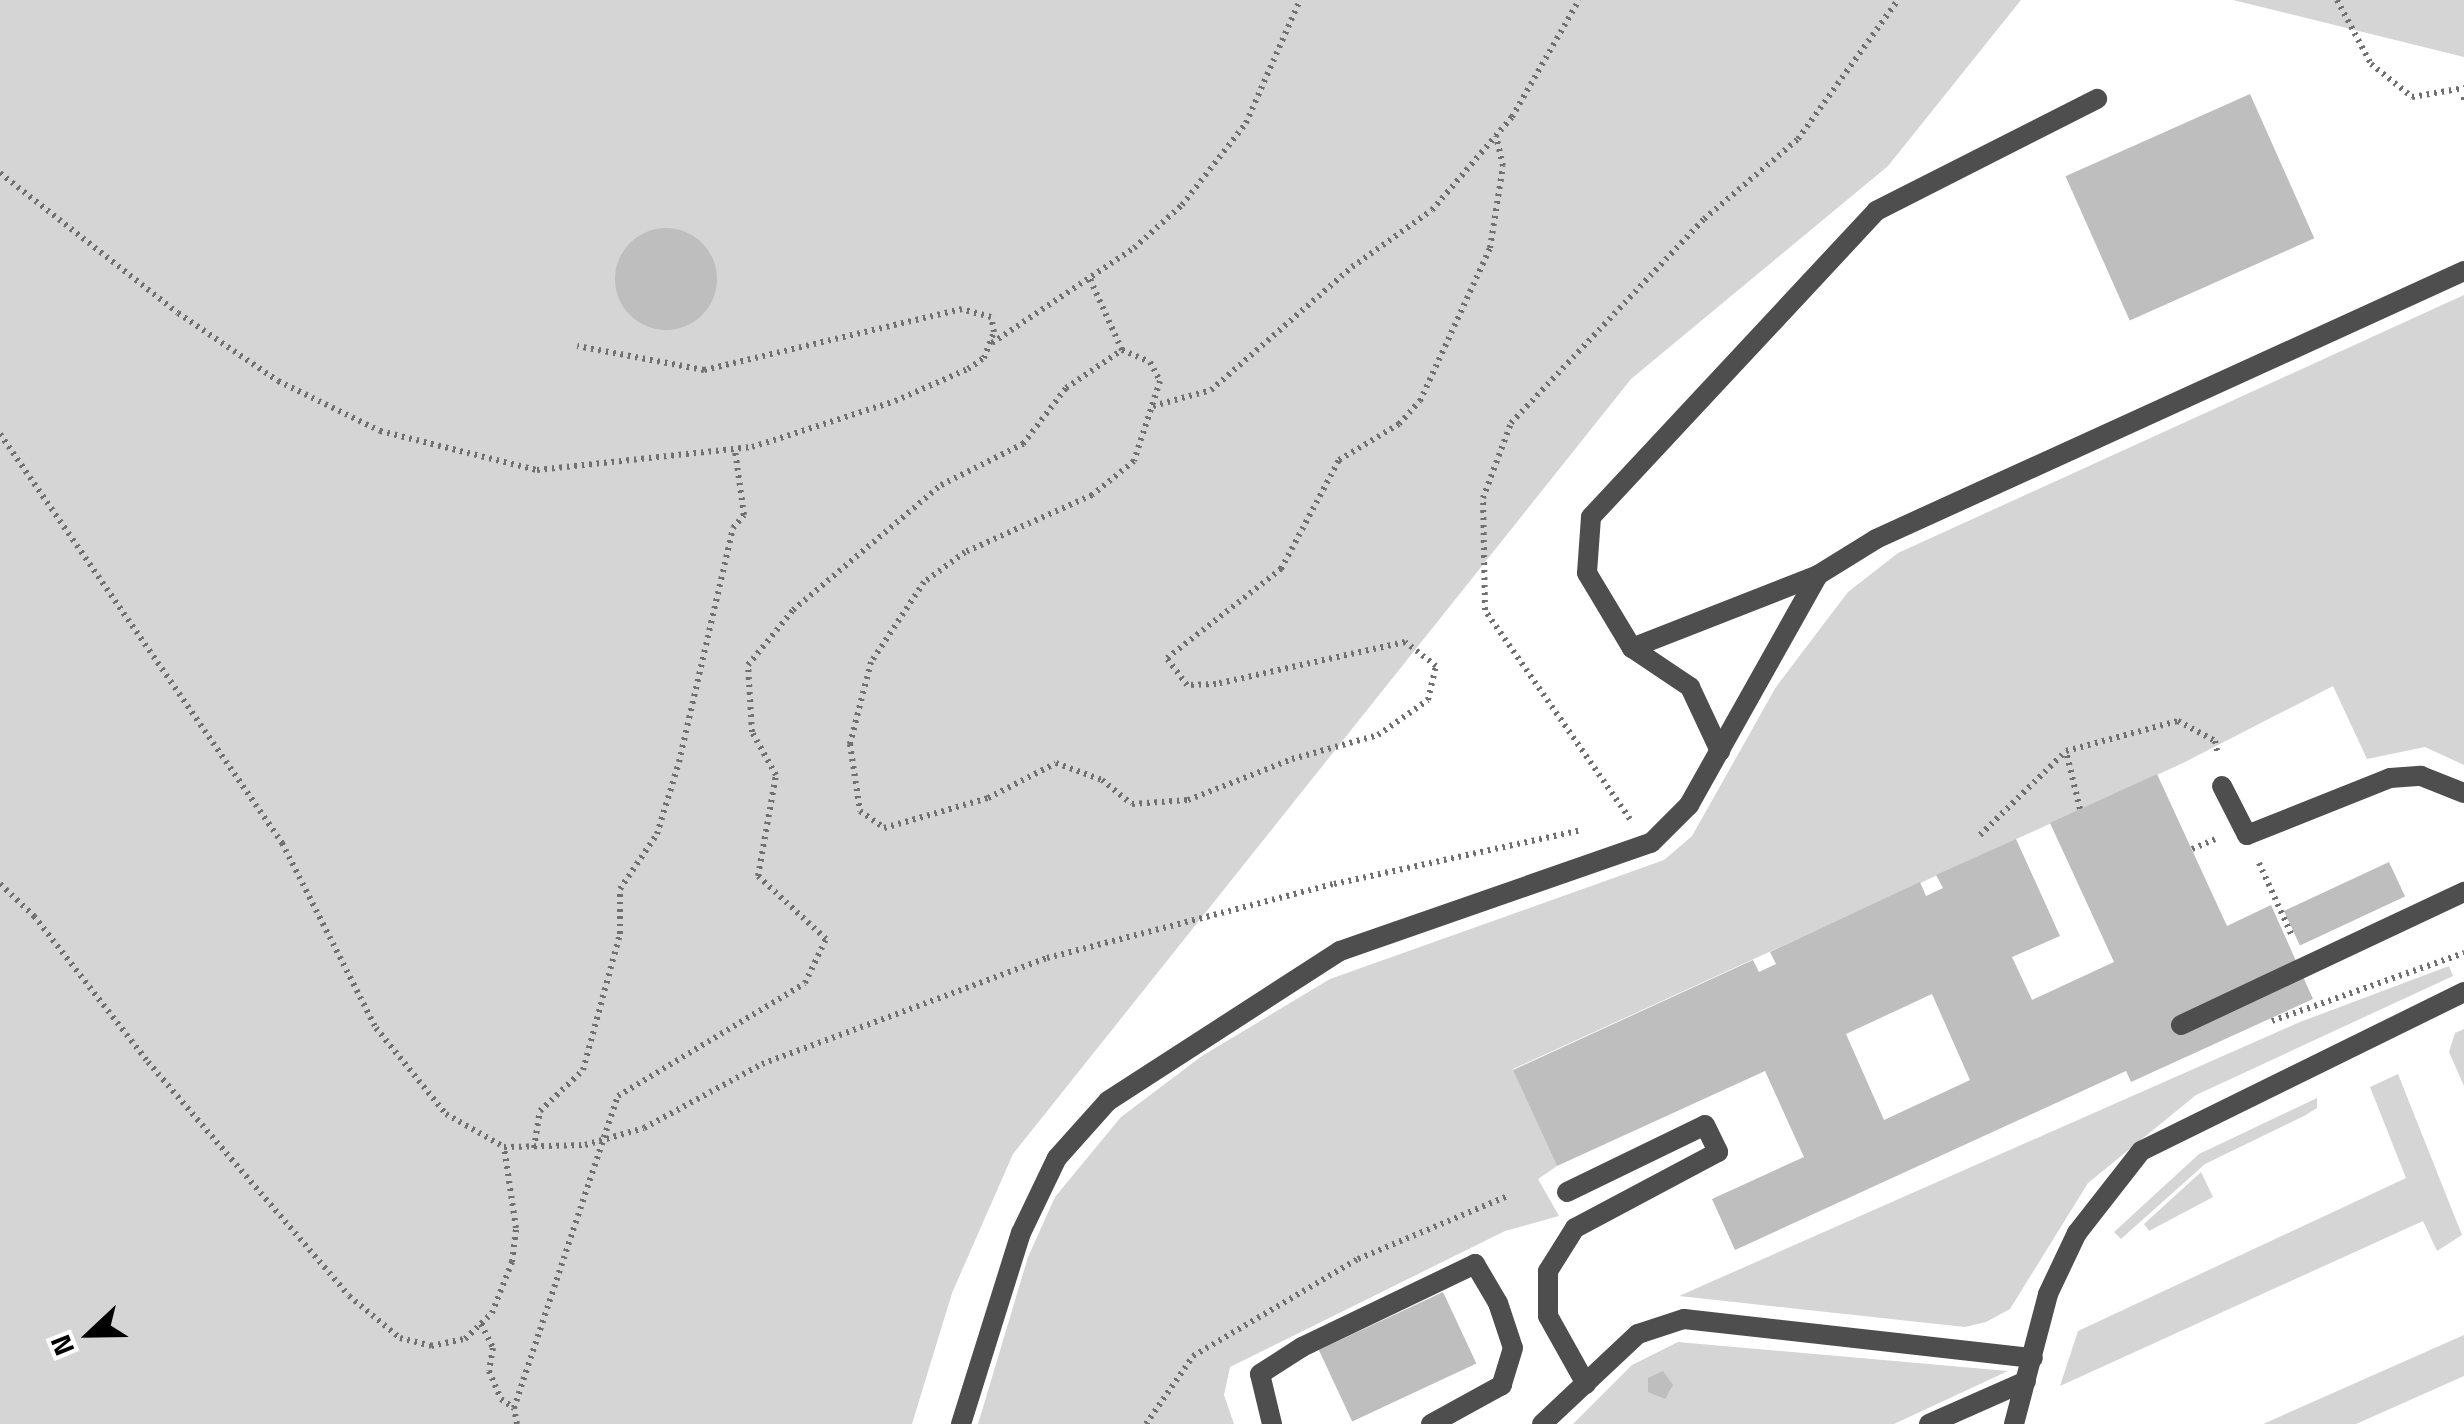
<!DOCTYPE html>
<html>
<head>
<meta charset="utf-8">
<style>
  body { margin:0 }
  #map { position:relative; width:2464px; height:1424px; overflow:hidden; background:#fff; font-family:"Titillium Web",sans-serif }
  div>[style] { position:absolute }
  [style*='--x'] { left:calc(var(--x)*1px); top:calc(var(--y)*1px); width:calc(var(--w)*1px); rotate:calc(var(--a)*1deg) }
  .green>* { inset:0; background:#d5d5d5 }
  .building>* { inset:0; background:#bebebe; transform-origin:0 0 }
  .round { border-radius:50% }
  .path>* { height:6px; margin-top:-3px; transform-origin:0; background:repeating-linear-gradient(90deg,#707070 0 2.5px,transparent 0 7.5px) }
  .service>* { height:20px; margin:-10px; padding:0 10px; transform-origin:10px; border-radius:10px; background:#4e4e4e }
  .minor>* { height:20px; margin:-10px; padding:0 10px; transform-origin:10px; border-radius:10px; background:#4e4e4e }
  span { translate:-50% -50%; white-space:nowrap; text-align:center; line-height:1.15; -webkit-text-stroke:9px #fff; paint-order:stroke }
  .north { position:absolute; left:40px; top:1284px; width:100px; height:100px; -webkit-text-stroke:8px #fff; paint-order:stroke; rotate:248deg; font-size:28px; font-weight:700; line-height:40px; text-align:center; color:#000 }
  .north::after { content:''; display:block; margin:auto; width:35px; height:45px; background:#000; clip-path:polygon(50% 0,100% 100%,50% 72%,0 100%) }
</style>
</head>
<body>
<div id="map">
  <div class="green">
    <div style="clip-path:polygon(0 0,2021px 0,1888px 166px,1631px 379px,1013px 1154px,952px 1293px,912px 1424px,0 1424px)"></div>
    <div style="clip-path:polygon(2233px 0,2464px 0,2464px 57px)"></div>
    <div style="clip-path:polygon(2464px 295px,2464px 765px,2425px 747px,2367px 759px,2333px 686px,2183px 763px,1513px 1069px,1557px 1166px,1538px 1179px,1559px 1216px,1505px 1231px,1230px 1367px,1224px 1395px,1234px 1424px,978px 1424px,1028px 1257px,1055px 1197px,1121px 1117px,1202px 1056px,1330px 979px,1664px 860px,1692px 836px,1776px 687px,1848px 592px,1898px 553px)"></div>
    <div style="clip-path:polygon(2449px 966px,2453px 976px,2196px 1095px,2088px 1183px,2010px 1309px,1986px 1322px,1965px 1327px,1679px 1296px,2300px 1022px)"></div>
    <div style="clip-path:polygon(2464px 1029px,2464px 1086px,2449px 1052px,2455px 1033px)"></div>
    <div style="clip-path:polygon(2398px 1074px,2462px 1235px,2437px 1251px,2423px 1221px,2060px 1386px,2078px 1331px,2406px 1178px,2370px 1087px)"></div>
    <div style="clip-path:polygon(2317px 1098px,2317px 1108px,2304px 1116px,2205px 1164px,2121px 1239px,2114px 1232px,2199px 1154px)"></div>
    <div style="clip-path:polygon(2201px 1172px,2213px 1197px,2149px 1231px,2144px 1224px)"></div>
    <div style="clip-path:polygon(2464px 1335px,2464px 1376px,2356px 1424px,2263px 1424px)"></div>
    <div style="clip-path:polygon(1678px 1342px,2008px 1371px,1894px 1424px,1573px 1424px,1632px 1365px)"></div>
  </div>
  <div class="building">
    <div style="left:2250px;top:94px;width:158px;height:202px;rotate:66deg"></div>
    <div class="round" style="left:615px;top:228px;width:102px;height:102px"></div>
    <div style="clip-path:polygon(evenodd,2157px 774px,2227px 926px,2271px 905px,2313px 999px,2131px 1082px,2126px 1071px,1735px 1250px,1712px 1199px,1804px 1157px,1765px 1071px,1557px 1166px,1513px 1070px,1753px 960px,1759px 972px,1776px 964px,1770px 952px,1920px 882px,1926px 896px,1943px 888px,1936px 875px,2016px 839px,2060px 936px,2012px 957px,2032px 1000px,2114px 962px,2050px 823px,2157px 774px,1932px 994px,1970px 1080px,1884px 1120px,1846px 1034px,1932px 994px)"></div>
    <div style="left:2389px;top:862px;width:38px;height:116px;rotate:65deg"></div>
    <div style="left:1443px;top:1292px;width:79px;height:137px;rotate:65deg"></div>
    <div style="clip-path:polygon(1663px 1371px,1673px 1385px,1665px 1399px,1648px 1392px,1648px 1378px)"></div>
  </div>
  <div class="path">
    <div style="--x:2337;--y:0;--w:72;--a:62"></div>
    <div style="--x:2371;--y:64;--w:53;--a:38.8"></div>
    <div style="--x:2412;--y:97;--w:53;--a:-9.8"></div>
    <div style="--x:2464;--y:97;--w:6;--a:90"></div>
    <div style="--x:0;--y:173;--w:226;--a:38.2"></div>
    <div style="--x:178;--y:313;--w:121;--a:34.2"></div>
    <div style="--x:278;--y:381;--w:114;--a:26.1"></div>
    <div style="--x:380;--y:431;--w:162;--a:14"></div>
    <div style="--x:537;--y:470;--w:216;--a:-6.1"></div>
    <div style="--x:752;--y:447;--w:150;--a:-17.8"></div>
    <div style="--x:895;--y:401;--w:80;--a:-23.7"></div>
    <div style="--x:968;--y:369;--w:19;--a:-35"></div>
    <div style="--x:984;--y:358;--w:28;--a:-69"></div>
    <div style="--x:994;--y:332;--w:15;--a:-101"></div>
    <div style="--x:991;--y:317;--w:30;--a:-165"></div>
    <div style="--x:962;--y:309;--w:265;--a:166.7"></div>
    <div style="--x:704;--y:370;--w:129;--a:-169.3"></div>
    <div style="--x:992;--y:343;--w:171;--a:-33.8"></div>
    <div style="--x:1134;--y:248;--w:64;--a:-41.9"></div>
    <div style="--x:1182;--y:205;--w:104;--a:-52"></div>
    <div style="--x:1246;--y:123;--w:134;--a:-66.3"></div>
    <div style="--x:1122;--y:350;--w:30;--a:23"></div>
    <div style="--x:1150;--y:362;--w:21;--a:62"></div>
    <div style="--x:1160;--y:381;--w:84;--a:108"></div>
    <div style="--x:1134;--y:461;--w:54;--a:141"></div>
    <div style="--x:1092;--y:495;--w:139;--a:155.8"></div>
    <div style="--x:965;--y:552;--w:51;--a:143.8"></div>
    <div style="--x:924;--y:582;--w:96;--a:123.5"></div>
    <div style="--x:871;--y:662;--w:85;--a:104.4"></div>
    <div style="--x:850;--y:744;--w:68;--a:81.5"></div>
    <div style="--x:860;--y:811;--w:29;--a:35"></div>
    <div style="--x:884;--y:828;--w:108;--a:-16.1"></div>
    <div style="--x:988;--y:798;--w:76;--a:-27.2"></div>
    <div style="--x:1056;--y:763;--w:49;--a:20.3"></div>
    <div style="--x:1102;--y:780;--w:38;--a:39"></div>
    <div style="--x:1132;--y:804;--w:56;--a:-4.1"></div>
    <div style="--x:1188;--y:800;--w:112;--a:-21.5"></div>
    <div style="--x:1292;--y:759;--w:89;--a:-15.6"></div>
    <div style="--x:1378;--y:735;--w:61;--a:-35"></div>
    <div style="--x:1428;--y:700;--w:35;--a:-77"></div>
    <div style="--x:1436;--y:666;--w:39;--a:-142"></div>
    <div style="--x:1405;--y:642;--w:194;--a:167.5"></div>
    <div style="--x:1216;--y:684;--w:29;--a:178"></div>
    <div style="--x:1187;--y:685;--w:34;--a:-127"></div>
    <div style="--x:1167;--y:658;--w:145;--a:-38"></div>
    <div style="--x:1281;--y:569;--w:123;--a:-62"></div>
    <div style="--x:1339;--y:460;--w:70;--a:-31"></div>
    <div style="--x:1399;--y:424;--w:31;--a:-48"></div>
    <div style="--x:1420;--y:401;--w:168;--a:-65.4"></div>
    <div style="--x:1490;--y:248;--w:83;--a:-81"></div>
    <div style="--x:1503;--y:166;--w:31;--a:-103"></div>
    <div style="--x:1153;--y:406;--w:60;--a:-15.4"></div>
    <div style="--x:1211;--y:390;--w:187;--a:-41.1"></div>
    <div style="--x:1352;--y:267;--w:98;--a:-35.5"></div>
    <div style="--x:1432;--y:210;--w:123;--a:-49.3"></div>
    <div style="--x:1512;--y:117;--w:135;--a:-60.2"></div>
    <div style="--x:0;--y:434;--w:497;--a:55.4"></div>
    <div style="--x:282;--y:843;--w:208;--a:63.1"></div>
    <div style="--x:376;--y:1028;--w:111;--a:50.9"></div>
    <div style="--x:446;--y:1114;--w:67;--a:29.6"></div>
    <div style="--x:504;--y:1147;--w:81;--a:-1.4"></div>
    <div style="--x:585;--y:1145;--w:61;--a:-16.1"></div>
    <div style="--x:644;--y:1128;--w:134;--a:-28.5"></div>
    <div style="--x:762;--y:1064;--w:304;--a:-20.4"></div>
    <div style="--x:1047;--y:958;--w:296;--a:-14.5"></div>
    <div style="--x:1334;--y:884;--w:250;--a:-12.3"></div>
    <div style="--x:2080;--y:809;--w:60;--a:-103.6"></div>
    <div style="--x:2066;--y:751;--w:116;--a:-15"></div>
    <div style="--x:2178;--y:721;--w:42;--a:28.4"></div>
    <div style="--x:2215;--y:741;--w:14;--a:78"></div>
    <div style="--x:1630;--y:819;--w:254;--a:-124.8"></div>
    <div style="--x:1485;--y:610;--w:112;--a:-91"></div>
    <div style="--x:1483;--y:498;--w:80;--a:-69.5"></div>
    <div style="--x:1511;--y:423;--w:281;--a:-46.6"></div>
    <div style="--x:1704;--y:219;--w:123;--a:-40.4"></div>
    <div style="--x:1798;--y:139;--w:171;--a:-54.3"></div>
    <div style="--x:1980;--y:835;--w:120;--a:-44.3"></div>
    <div style="--x:2192;--y:849;--w:25;--a:-23"></div>
    <div style="--x:2259;--y:863;--w:82;--a:65.6"></div>
    <div style="--x:0;--y:884;--w:47;--a:43.3"></div>
    <div style="--x:34;--y:916;--w:185;--a:52"></div>
    <div style="--x:148;--y:1062;--w:308;--a:49.3"></div>
    <div style="--x:349;--y:1296;--w:66;--a:39.5"></div>
    <div style="--x:400;--y:1338;--w:32;--a:14"></div>
    <div style="--x:431;--y:1346;--w:35;--a:-12"></div>
    <div style="--x:465;--y:1339;--w:37;--a:-44"></div>
    <div style="--x:492;--y:1313;--w:55;--a:-68.6"></div>
    <div style="--x:512;--y:1262;--w:34;--a:-83"></div>
    <div style="--x:516;--y:1228;--w:82;--a:-98.4"></div>
    <div style="--x:2272;--y:1021;--w:204;--a:-19.5"></div>
    <div style="--x:534;--y:1148;--w:37;--a:-81"></div>
    <div style="--x:540;--y:1111;--w:59;--a:-43.6"></div>
    <div style="--x:583;--y:1070;--w:141;--a:-74.8"></div>
    <div style="--x:620;--y:934;--w:45;--a:-90"></div>
    <div style="--x:620;--y:889;--w:66;--a:-56.1"></div>
    <div style="--x:657;--y:834;--w:75;--a:-73"></div>
    <div style="--x:679;--y:762;--w:240;--a:-77"></div>
    <div style="--x:733;--y:528;--w:17;--a:-50"></div>
    <div style="--x:744;--y:515;--w:66;--a:-97.9"></div>
    <div style="--x:481;--y:1324;--w:27;--a:63"></div>
    <div style="--x:493;--y:1348;--w:23;--a:100"></div>
    <div style="--x:489;--y:1371;--w:30;--a:67"></div>
    <div style="--x:501;--y:1399;--w:16;--a:35"></div>
    <div style="--x:517;--y:1424;--w:16;--a:-101"></div>
    <div style="--x:514;--y:1408;--w:329;--a:-71.6"></div>
    <div style="--x:618;--y:1096;--w:218;--a:-31.1"></div>
    <div style="--x:805;--y:983;--w:49;--a:-64.5"></div>
    <div style="--x:826;--y:939;--w:93;--a:-137.2"></div>
    <div style="--x:758;--y:876;--w:103;--a:-79.9"></div>
    <div style="--x:776;--y:775;--w:49;--a:-119.2"></div>
    <div style="--x:752;--y:732;--w:67;--a:-93.4"></div>
    <div style="--x:748;--y:665;--w:71;--a:-50.7"></div>
    <div style="--x:793;--y:610;--w:194;--a:-40.2"></div>
    <div style="--x:941;--y:485;--w:92;--a:-26.6"></div>
    <div style="--x:1023;--y:444;--w:71;--a:-52.5"></div>
    <div style="--x:1066;--y:388;--w:68;--a:-34.2"></div>
    <div style="--x:1122;--y:350;--w:78;--a:-114.3"></div>
    <div style="--x:1146;--y:1424;--w:83;--a:-55.3"></div>
    <div style="--x:1193;--y:1356;--w:191;--a:-30.5"></div>
    <div style="--x:1358;--y:1259;--w:163;--a:-22.8"></div>
  </div>
  <div class="service">
    <div style="--x:1818;--y:575;--w:200;--a:158.6"></div>
    <div style="--x:1632;--y:648;--w:87;--a:-121"></div>
    <div style="--x:1587;--y:573;--w:56;--a:-85.9"></div>
    <div style="--x:1591;--y:517;--w:418;--a:-47"></div>
    <div style="--x:1876;--y:211;--w:248;--a:-26.9"></div>
    <div style="--x:1632;--y:648;--w:70;--a:33.9"></div>
    <div style="--x:1690;--y:687;--w:71;--a:64.9"></div>
    <div style="--x:2222;--y:786;--w:55;--a:63"></div>
    <div style="--x:2247;--y:835;--w:154;--a:-21.7"></div>
    <div style="--x:2390;--y:778;--w:31;--a:-4"></div>
    <div style="--x:2421;--y:776;--w:46;--a:21.6"></div>
    <div style="--x:2181;--y:1025;--w:313;--a:-25.2"></div>
    <div style="--x:1567;--y:1192;--w:153;--a:-25.9"></div>
    <div style="--x:1705;--y:1125;--w:30;--a:64"></div>
    <div style="--x:1718;--y:1152;--w:162;--a:152"></div>
    <div style="--x:1575;--y:1228;--w:51;--a:122.1"></div>
    <div style="--x:1548;--y:1271;--w:45;--a:90"></div>
    <div style="--x:1548;--y:1316;--w:78;--a:60.8"></div>
    <div style="--x:1272;--y:1424;--w:51;--a:-103.5"></div>
    <div style="--x:1260;--y:1374;--w:50;--a:-32.7"></div>
    <div style="--x:1302;--y:1347;--w:192;--a:-25.6"></div>
    <div style="--x:1475;--y:1264;--w:45;--a:59.5"></div>
    <div style="--x:1498;--y:1303;--w:47;--a:71.6"></div>
    <div style="--x:1513;--y:1348;--w:39;--a:107"></div>
    <div style="--x:1502;--y:1385;--w:81;--a:151.2"></div>
    <div style="--x:1929;--y:1424;--w:106;--a:-23.9"></div>
  </div>
  <div class="minor">
    <div style="--x:961;--y:1424;--w:200;--a:-72.6"></div>
    <div style="--x:1021;--y:1233;--w:83;--a:-64.4"></div>
    <div style="--x:1057;--y:1158;--w:76;--a:-48.2"></div>
    <div style="--x:1108;--y:1101;--w:276;--a:-32.9"></div>
    <div style="--x:1340;--y:951;--w:329;--a:-19.2"></div>
    <div style="--x:1651;--y:843;--w:54;--a:-45"></div>
    <div style="--x:1689;--y:805;--w:264;--a:-60.7"></div>
    <div style="--x:1818;--y:575;--w:68;--a:-31.8"></div>
    <div style="--x:1876;--y:539;--w:646;--a:-24.5"></div>
    <div style="--x:1542;--y:1424;--w:132;--a:-43.2"></div>
    <div style="--x:1638;--y:1334;--w:48;--a:-18.1"></div>
    <div style="--x:1684;--y:1319;--w:351;--a:6.4"></div>
    <div style="--x:2014;--y:1424;--w:134;--a:-75.3"></div>
    <div style="--x:2048;--y:1294;--w:68;--a:-64.6"></div>
    <div style="--x:2077;--y:1233;--w:104;--a:-52"></div>
    <div style="--x:2141;--y:1151;--w:360;--a:-26.2"></div>
  </div>
  <div class="north">N</div>
</div>
</body>
</html>
